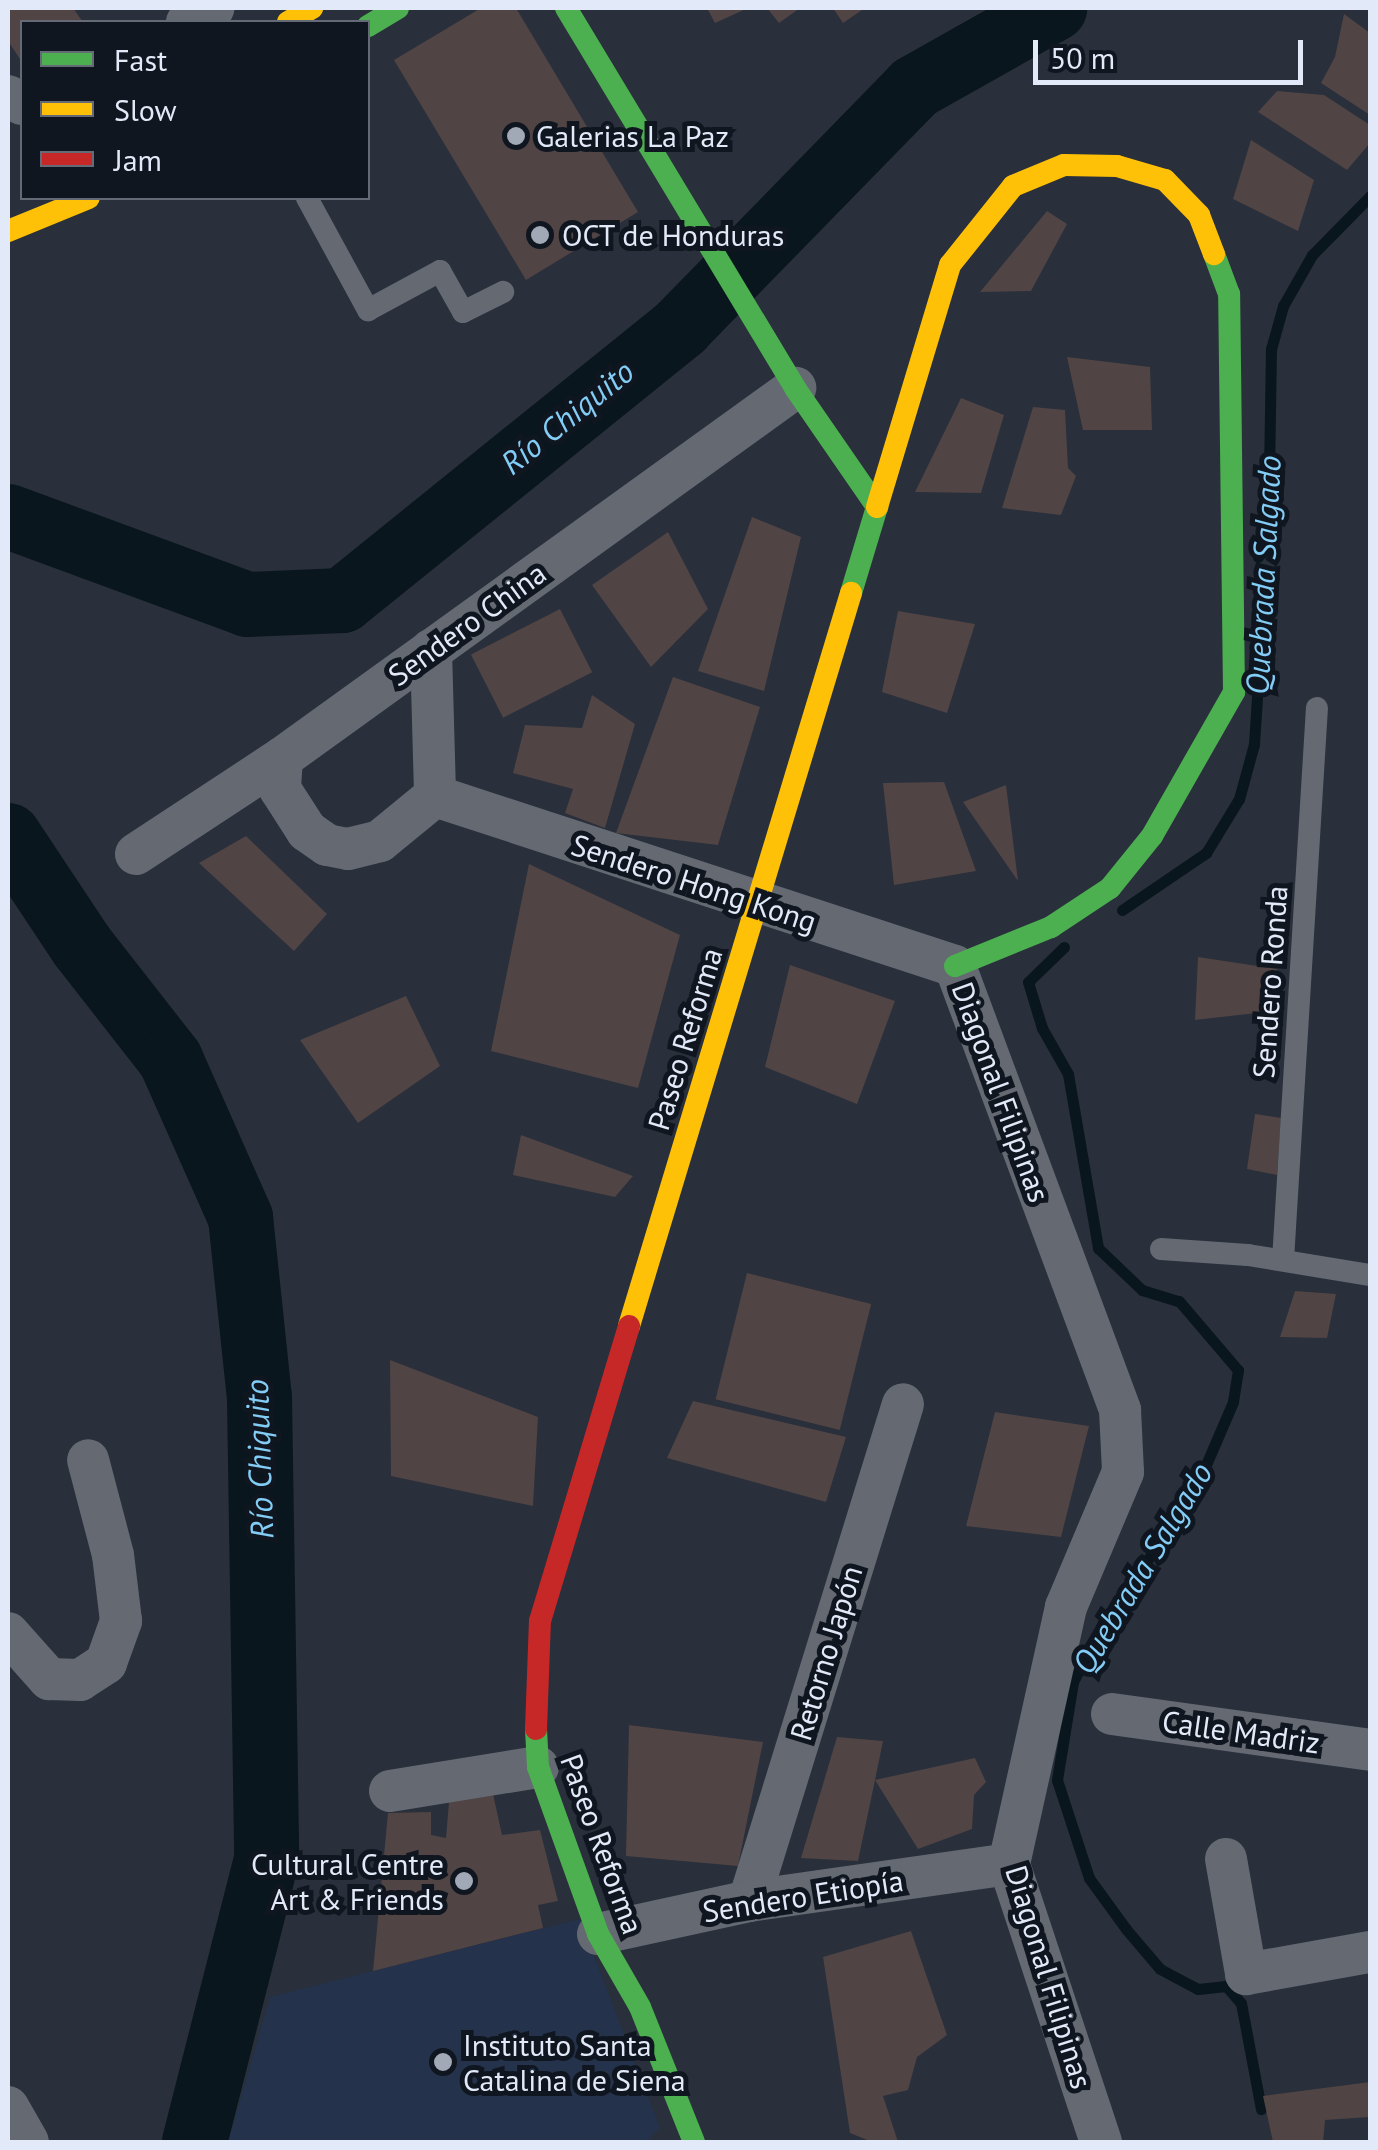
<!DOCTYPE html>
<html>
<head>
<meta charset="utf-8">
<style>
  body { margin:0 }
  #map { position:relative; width:1378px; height:2150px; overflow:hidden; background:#292f3b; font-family:"PT Sans",sans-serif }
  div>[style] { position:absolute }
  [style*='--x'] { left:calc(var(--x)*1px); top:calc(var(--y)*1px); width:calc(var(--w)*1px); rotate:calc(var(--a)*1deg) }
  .built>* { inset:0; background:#24324b }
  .stream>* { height:11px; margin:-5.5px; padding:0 5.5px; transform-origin:5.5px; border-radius:5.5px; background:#09161e }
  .river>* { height:65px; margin:-32.5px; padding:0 32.5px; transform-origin:32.5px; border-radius:32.5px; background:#09161e }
  .building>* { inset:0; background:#504444; transform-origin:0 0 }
  .lane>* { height:22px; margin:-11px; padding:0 11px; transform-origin:11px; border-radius:11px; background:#646972 }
  .street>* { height:42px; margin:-21px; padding:0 21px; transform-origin:21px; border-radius:21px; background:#646972 }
  .fast>* { height:22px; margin:-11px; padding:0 11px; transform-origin:11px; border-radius:11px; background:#4caf50 }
  .slow>* { height:22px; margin:-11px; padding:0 11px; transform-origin:11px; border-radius:11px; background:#ffc107 }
  .jam>* { height:22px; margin:-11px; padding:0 11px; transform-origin:11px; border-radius:11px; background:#c62828 }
  .dots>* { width:28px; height:28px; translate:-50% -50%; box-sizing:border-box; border:5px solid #10161f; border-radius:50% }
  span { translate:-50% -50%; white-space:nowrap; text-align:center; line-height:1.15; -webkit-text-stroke:10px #10161f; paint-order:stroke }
  .poi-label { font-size:30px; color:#e2eaf9 }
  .left { translate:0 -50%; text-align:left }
  .right { translate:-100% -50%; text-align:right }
  .street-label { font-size:30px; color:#e2eaf9 }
  .water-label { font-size:32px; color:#82ccf5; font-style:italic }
  .frame { position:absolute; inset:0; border:10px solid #e2eaf9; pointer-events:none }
  .legend { position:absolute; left:20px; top:20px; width:350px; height:180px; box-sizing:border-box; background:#10161f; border:2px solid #646b76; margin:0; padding:12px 18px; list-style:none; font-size:30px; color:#e2eaf9 }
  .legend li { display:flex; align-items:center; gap:20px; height:50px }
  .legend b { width:50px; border:2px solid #646b76 }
  .scale { position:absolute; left:1033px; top:40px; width:270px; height:45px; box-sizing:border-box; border:5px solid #e2eaf9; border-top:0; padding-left:12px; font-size:30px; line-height:35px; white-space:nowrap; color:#e2eaf9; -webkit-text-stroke:8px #10161f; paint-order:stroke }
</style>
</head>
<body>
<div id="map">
  <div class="built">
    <div style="clip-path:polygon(580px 1919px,660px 2128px,646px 2142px,228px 2142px,270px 1997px)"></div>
  </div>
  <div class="stream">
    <div style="--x:1258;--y:557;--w:84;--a:-82.5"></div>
    <div style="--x:1269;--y:474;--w:125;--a:-89.1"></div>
    <div style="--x:1271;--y:349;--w:45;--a:-74.4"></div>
    <div style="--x:1283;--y:306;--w:59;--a:-60.4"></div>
    <div style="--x:1312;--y:255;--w:83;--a:-45.5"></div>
    <div style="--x:1122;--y:910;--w:102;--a:-34.2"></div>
    <div style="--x:1206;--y:853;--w:63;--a:-58.6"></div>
    <div style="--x:1239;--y:799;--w:57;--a:-74.7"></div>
    <div style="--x:1254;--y:744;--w:94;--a:-86.3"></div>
    <div style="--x:1064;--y:947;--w:50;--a:135.8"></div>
    <div style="--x:1028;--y:982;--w:48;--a:73.1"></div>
    <div style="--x:1042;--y:1028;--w:53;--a:60.5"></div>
    <div style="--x:1068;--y:1074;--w:177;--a:80.2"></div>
    <div style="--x:1098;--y:1248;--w:61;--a:43.7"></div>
    <div style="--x:1142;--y:1290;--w:39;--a:17"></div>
    <div style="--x:1179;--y:1301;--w:91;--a:49.5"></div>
    <div style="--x:1238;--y:1370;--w:32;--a:99"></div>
    <div style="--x:1233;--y:1402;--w:101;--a:113.3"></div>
    <div style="--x:1193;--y:1495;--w:156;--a:125.1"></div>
    <div style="--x:1103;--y:1623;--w:66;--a:117"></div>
    <div style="--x:1073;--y:1682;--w:99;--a:99.3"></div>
    <div style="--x:1057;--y:1780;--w:103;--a:71.9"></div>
    <div style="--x:1089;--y:1878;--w:63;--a:54"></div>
    <div style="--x:1126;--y:1929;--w:52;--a:49.6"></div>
    <div style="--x:1160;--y:1969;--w:43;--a:27.8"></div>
    <div style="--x:1198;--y:1989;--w:28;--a:-6"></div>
    <div style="--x:1226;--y:1986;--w:23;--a:49"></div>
    <div style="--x:1241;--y:2003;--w:108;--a:79.3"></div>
  </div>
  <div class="river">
    <div style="--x:8;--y:516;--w:255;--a:20.2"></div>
    <div style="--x:247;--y:604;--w:95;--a:-2.4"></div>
    <div style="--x:342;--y:600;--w:436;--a:-38.9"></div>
    <div style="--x:681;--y:326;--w:334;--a:-45.7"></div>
    <div style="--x:914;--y:87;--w:161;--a:-29.4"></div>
    <div style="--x:8;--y:835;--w:132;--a:56.4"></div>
    <div style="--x:81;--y:945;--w:145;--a:52"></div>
    <div style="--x:170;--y:1059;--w:173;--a:66.1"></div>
    <div style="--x:240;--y:1217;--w:181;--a:84"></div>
    <div style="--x:259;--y:1397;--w:462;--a:89.1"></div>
    <div style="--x:266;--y:1859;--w:292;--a:104.3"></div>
  </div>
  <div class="building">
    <div style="clip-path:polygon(8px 8px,73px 8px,83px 22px,22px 22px,22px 62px,8px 41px)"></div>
    <div style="clip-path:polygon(481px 8px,516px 8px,638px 212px,526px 280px,394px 60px)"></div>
    <div style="clip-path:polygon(707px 8px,748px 8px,715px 23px)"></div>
    <div style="clip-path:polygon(767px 8px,800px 8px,779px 23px)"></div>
    <div style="clip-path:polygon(833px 8px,865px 8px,843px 23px)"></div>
    <div style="clip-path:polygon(1344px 14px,1370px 33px,1370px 115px,1321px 83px,1335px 57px)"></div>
    <div style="clip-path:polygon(1277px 91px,1324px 95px,1370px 125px,1370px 143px,1347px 170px,1258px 112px)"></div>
    <div style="clip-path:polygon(1251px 140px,1314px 180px,1298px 231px,1233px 199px)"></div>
    <div style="clip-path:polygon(1047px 211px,1067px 224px,1031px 291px,980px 292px)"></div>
    <div style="clip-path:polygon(1067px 357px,1150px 367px,1152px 430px,1083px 430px)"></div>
    <div style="clip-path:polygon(961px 398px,1004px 415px,981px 493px,915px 492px)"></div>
    <div style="clip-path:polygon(1033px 407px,1065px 410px,1068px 468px,1076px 476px,1061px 515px,1002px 508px)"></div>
    <div style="clip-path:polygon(752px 517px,801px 537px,764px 691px,698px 671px)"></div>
    <div style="clip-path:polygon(668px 532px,708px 609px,651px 667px,592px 585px)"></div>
    <div style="left:560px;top:609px;width:71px;height:100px;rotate:63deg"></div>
    <div style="clip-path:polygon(898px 611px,975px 624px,947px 713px,882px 692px)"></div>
    <div style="clip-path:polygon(673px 677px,760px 707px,718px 845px,616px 833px)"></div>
    <div style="clip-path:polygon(592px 695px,635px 724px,605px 828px,565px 813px,573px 789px,513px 773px,525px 725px,582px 728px)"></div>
    <div style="clip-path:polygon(944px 782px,976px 871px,894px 885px,883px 783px)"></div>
    <div style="clip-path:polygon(1006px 785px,1018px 881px,963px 802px)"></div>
    <div style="clip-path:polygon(246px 836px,327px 914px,294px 951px,199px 863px)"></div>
    <div style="clip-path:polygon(529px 864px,680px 935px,638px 1088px,491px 1051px)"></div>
    <div style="clip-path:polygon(1198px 957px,1277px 969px,1282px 1010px,1195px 1020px)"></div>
    <div style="clip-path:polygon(790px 965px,895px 1001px,857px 1104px,765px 1067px)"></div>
    <div style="clip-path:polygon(406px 996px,440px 1066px,358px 1123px,300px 1040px)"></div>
    <div style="clip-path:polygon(1255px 1114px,1281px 1118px,1277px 1175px,1247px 1169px)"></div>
    <div style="clip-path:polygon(521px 1135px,633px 1176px,615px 1197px,513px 1175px)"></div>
    <div style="left:747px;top:1273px;width:128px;height:130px;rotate:14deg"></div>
    <div style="clip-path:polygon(1295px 1291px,1336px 1294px,1327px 1338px,1280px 1337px)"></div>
    <div style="clip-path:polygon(390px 1360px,538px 1417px,533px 1506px,391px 1476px)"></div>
    <div style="clip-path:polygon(693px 1401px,846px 1437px,826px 1502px,667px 1458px)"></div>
    <div style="clip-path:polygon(995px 1412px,1089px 1426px,1061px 1537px,966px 1526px)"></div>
    <div style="clip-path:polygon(629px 1725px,763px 1742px,738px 1866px,626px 1856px)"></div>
    <div style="clip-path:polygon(837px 1737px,883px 1741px,875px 1780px,975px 1758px,986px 1782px,974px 1795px,972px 1829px,918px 1849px,875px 1780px,858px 1861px,801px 1858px)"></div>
    <div style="clip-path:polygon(493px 1794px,502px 1835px,540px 1830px,558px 1901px,538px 1905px,543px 1928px,373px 1971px,388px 1813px,431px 1812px,431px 1835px,446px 1838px,449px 1802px)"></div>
    <div style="clip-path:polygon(911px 1931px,947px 2035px,917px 2057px,908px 2090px,883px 2096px,898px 2142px,872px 2142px,850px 2133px,823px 1957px)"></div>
    <div style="clip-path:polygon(1370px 2082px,1370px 2117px,1325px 2120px,1323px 2142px,1273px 2142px,1263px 2096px)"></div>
  </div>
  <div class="lane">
    <div style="--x:307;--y:198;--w:128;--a:61.4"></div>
    <div style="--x:368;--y:310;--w:82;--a:-28.4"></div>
    <div style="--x:440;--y:271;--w:47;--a:60.7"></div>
    <div style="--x:463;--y:312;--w:45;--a:-26.6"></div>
    <div style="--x:1161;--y:1249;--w:87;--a:3.9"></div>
    <div style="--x:1248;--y:1255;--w:124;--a:9.3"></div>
    <div style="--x:1283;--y:1260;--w:553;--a:-86.48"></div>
  </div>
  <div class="street">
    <div style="--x:187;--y:22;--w:30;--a:-28"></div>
    <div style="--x:8;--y:96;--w:16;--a:30"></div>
    <div style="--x:431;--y:650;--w:146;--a:88.4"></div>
    <div style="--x:282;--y:758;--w:31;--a:94"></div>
    <div style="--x:280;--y:789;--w:50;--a:57.3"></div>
    <div style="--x:307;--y:831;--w:24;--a:35"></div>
    <div style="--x:327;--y:845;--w:21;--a:11"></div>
    <div style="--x:348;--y:849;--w:33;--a:-14"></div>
    <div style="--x:380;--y:841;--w:71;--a:-39.3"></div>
    <div style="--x:435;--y:796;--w:547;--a:18.1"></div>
    <div style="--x:955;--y:966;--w:474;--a:69.6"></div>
    <div style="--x:1120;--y:1410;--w:62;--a:87.2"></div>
    <div style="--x:1123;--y:1472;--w:147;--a:112.9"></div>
    <div style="--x:1066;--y:1607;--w:263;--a:102.5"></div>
    <div style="--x:1009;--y:1864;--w:293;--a:71.7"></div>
    <div style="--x:136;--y:854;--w:175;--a:-33.3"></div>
    <div style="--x:282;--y:758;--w:633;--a:-35.8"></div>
    <div style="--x:8;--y:1633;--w:62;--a:48.3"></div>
    <div style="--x:49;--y:1679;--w:31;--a:2"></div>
    <div style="--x:80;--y:1680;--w:31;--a:-33"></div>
    <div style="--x:106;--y:1663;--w:45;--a:-70.3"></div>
    <div style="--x:121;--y:1621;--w:66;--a:-96.9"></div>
    <div style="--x:113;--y:1555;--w:98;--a:-104.7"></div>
    <div style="--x:1112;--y:1714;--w:260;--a:7.9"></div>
    <div style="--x:390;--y:1791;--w:150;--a:-9.2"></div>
    <div style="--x:1226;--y:1859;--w:117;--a:80.1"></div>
    <div style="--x:1246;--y:1974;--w:126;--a:-10.1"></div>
    <div style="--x:749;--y:1901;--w:520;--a:-72.78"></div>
    <div style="--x:598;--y:1934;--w:155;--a:-12.3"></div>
    <div style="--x:749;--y:1901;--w:263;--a:-8.1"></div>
    <div style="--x:8;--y:2107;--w:40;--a:60.3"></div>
  </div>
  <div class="fast">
    <div style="--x:566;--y:8;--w:444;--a:58.9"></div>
    <div style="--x:795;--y:388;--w:145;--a:55.4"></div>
    <div style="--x:877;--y:507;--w:90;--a:106.8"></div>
    <div style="--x:368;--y:26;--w:35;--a:-31"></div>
    <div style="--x:955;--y:966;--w:104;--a:-22.1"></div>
    <div style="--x:1051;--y:927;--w:71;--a:-33.5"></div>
    <div style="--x:1110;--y:888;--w:67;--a:-51.1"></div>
    <div style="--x:1152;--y:836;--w:166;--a:-60.3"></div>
    <div style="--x:1234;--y:692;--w:398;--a:-90.7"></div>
    <div style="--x:1229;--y:294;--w:43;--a:-110.6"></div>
    <div style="--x:536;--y:1729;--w:38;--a:87"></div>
    <div style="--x:538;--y:1767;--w:177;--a:70.2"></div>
    <div style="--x:598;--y:1934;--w:84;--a:60.1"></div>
    <div style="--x:640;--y:2007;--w:145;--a:68.2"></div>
  </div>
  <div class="slow">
    <div style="--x:288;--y:22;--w:28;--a:-30"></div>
    <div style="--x:8;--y:231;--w:87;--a:-22.2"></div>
    <div style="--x:877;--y:507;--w:253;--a:-73.2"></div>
    <div style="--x:950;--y:265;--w:101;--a:-51.4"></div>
    <div style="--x:1013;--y:186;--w:55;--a:-22.4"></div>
    <div style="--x:1064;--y:165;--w:53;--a:1.1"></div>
    <div style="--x:1117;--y:166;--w:50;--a:16.3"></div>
    <div style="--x:1165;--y:180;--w:49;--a:45.8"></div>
    <div style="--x:1199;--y:215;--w:42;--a:69"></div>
    <div style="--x:629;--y:1326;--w:766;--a:-73.15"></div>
  </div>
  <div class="jam">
    <div style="--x:536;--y:1729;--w:108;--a:-87.9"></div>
    <div style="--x:540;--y:1621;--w:308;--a:-73.2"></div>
  </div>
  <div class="dots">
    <div style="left:516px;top:136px;background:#a1a9b6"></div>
    <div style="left:540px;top:235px;background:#a1a9b6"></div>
    <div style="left:464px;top:1881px;background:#a1a9b6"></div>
    <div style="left:443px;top:2062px;background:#a1a9b6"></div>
  </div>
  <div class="poi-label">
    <span class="left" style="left:536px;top:136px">Galerias La Paz</span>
    <span class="left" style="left:562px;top:235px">OCT de Honduras</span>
    <span class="right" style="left:444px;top:1881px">Cultural Centre<br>Art &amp; Friends</span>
    <span class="left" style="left:463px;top:2062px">Instituto Santa<br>Catalina de Siena</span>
  </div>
  <div class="street-label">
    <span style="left:467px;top:624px;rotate:-36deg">Sendero China</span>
    <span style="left:694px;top:883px;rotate:18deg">Sendero Hong Kong</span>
    <span style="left:1270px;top:982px;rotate:-86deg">Sendero Ronda</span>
    <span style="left:685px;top:1039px;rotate:-73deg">Paseo Reforma</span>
    <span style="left:1001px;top:1092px;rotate:70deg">Diagonal Filipinas</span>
    <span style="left:826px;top:1653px;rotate:-73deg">Retorno Japón</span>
    <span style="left:1241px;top:1732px;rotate:8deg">Calle Madriz</span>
    <span style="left:602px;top:1844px;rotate:70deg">Paseo Reforma</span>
    <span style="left:803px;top:1896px;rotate:-9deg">Sendero Etiopía</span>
    <span style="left:1049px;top:1977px;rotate:73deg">Diagonal Filipinas</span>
  </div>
  <div class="water-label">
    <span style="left:567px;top:417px;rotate:-39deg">Río Chiquito</span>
    <span style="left:1263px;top:575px;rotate:-87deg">Quebrada Salgado</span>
    <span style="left:259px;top:1459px;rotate:-92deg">Río Chiquito</span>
    <span style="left:1142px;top:1568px;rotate:-59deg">Quebrada Salgado</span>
  </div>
  <div class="frame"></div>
  <ul class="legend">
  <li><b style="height:12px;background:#4caf50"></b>Fast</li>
  <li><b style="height:12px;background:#ffc107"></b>Slow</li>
  <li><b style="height:12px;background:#c62828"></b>Jam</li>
  </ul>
  <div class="scale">50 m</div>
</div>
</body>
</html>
